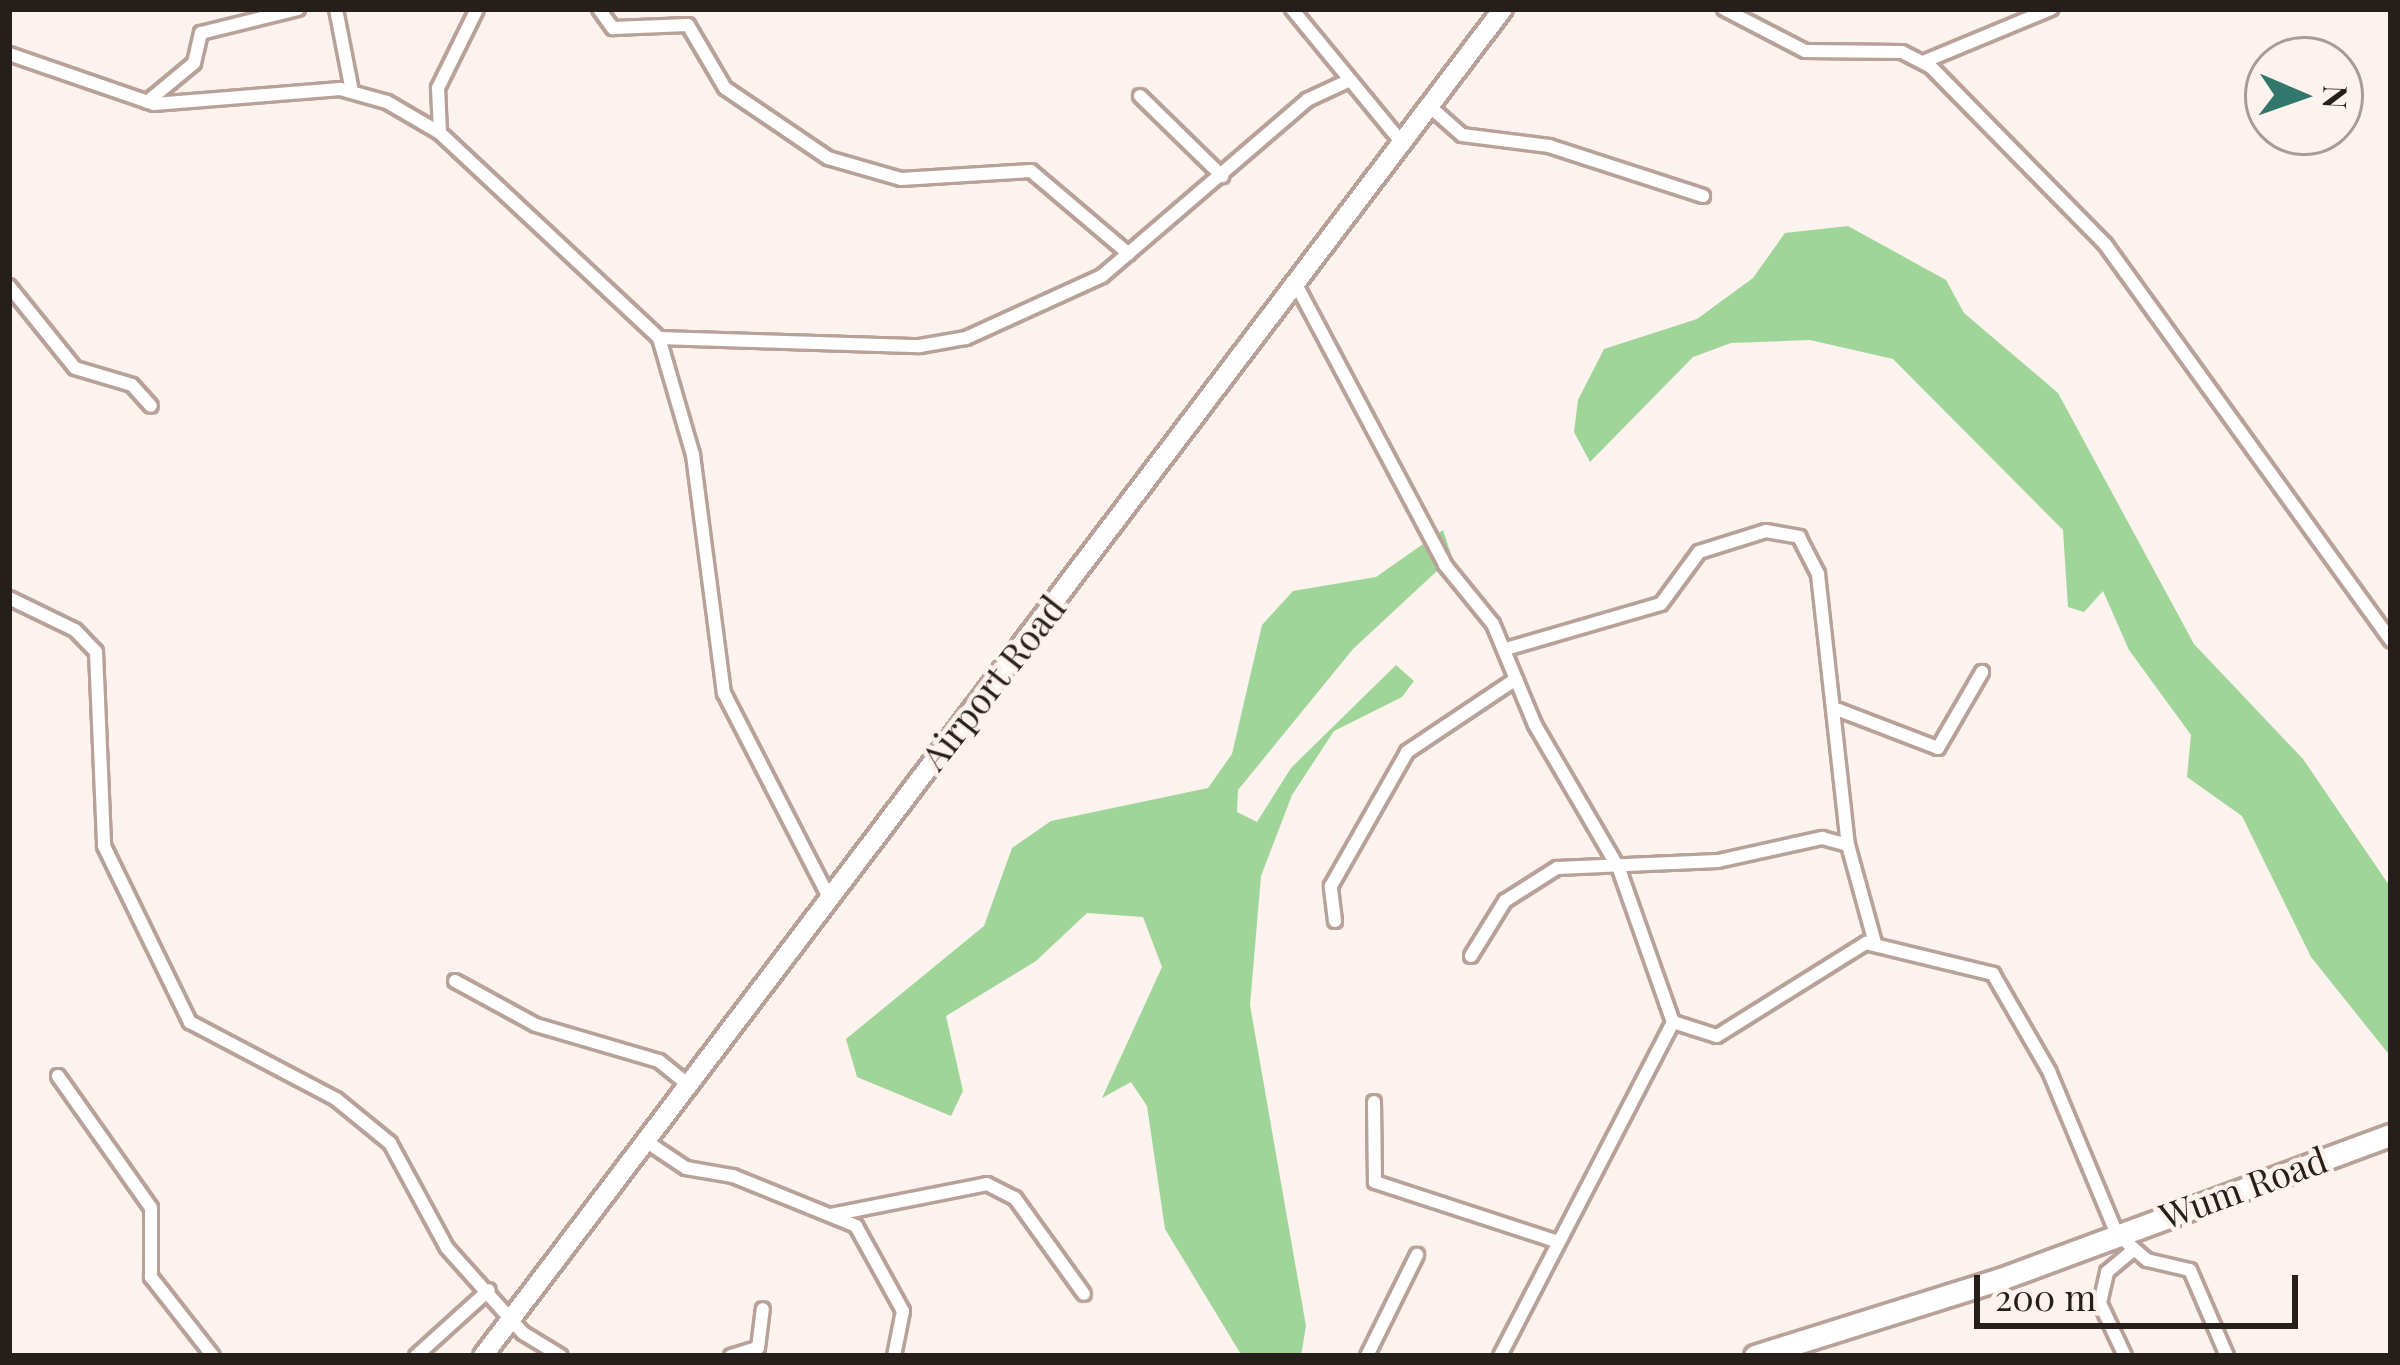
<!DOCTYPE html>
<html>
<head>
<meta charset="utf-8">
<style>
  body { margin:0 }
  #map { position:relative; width:2400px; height:1365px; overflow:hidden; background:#fcf2ee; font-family:"Playfair Display",serif }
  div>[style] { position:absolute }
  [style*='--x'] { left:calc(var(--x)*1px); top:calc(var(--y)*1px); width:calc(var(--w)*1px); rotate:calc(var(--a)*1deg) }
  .forest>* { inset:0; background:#a0d599 }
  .roads { filter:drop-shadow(3px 0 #b8a198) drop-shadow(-3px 0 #b8a198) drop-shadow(0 3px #b8a198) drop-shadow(0 -3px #b8a198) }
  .street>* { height:12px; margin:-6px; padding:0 6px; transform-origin:6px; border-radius:6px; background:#fff }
  .secondary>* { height:18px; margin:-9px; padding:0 9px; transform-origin:9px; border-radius:9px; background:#fff }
  .highway>* { height:21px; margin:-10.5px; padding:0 10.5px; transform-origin:10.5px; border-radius:10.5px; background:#fff }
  span { translate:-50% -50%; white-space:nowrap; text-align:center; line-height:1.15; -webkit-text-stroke:9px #fcf2ee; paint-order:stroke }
  .street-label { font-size:36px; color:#261e1a }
  .frame { position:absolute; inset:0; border:12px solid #261e1a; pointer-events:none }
  .north { position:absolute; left:2244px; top:36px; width:120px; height:120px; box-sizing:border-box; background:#fcf2ee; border:3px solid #a69d99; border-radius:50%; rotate:92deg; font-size:33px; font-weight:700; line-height:48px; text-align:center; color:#261e1a }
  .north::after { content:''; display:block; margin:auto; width:42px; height:54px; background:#32776c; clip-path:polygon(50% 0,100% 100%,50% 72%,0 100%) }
  .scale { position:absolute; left:1974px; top:1275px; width:324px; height:54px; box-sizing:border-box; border:6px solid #261e1a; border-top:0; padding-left:15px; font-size:36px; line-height:42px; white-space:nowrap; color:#261e1a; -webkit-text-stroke:9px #fcf2ee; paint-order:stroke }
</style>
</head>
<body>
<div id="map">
  <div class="forest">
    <div style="clip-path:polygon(1848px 226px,1946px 280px,1964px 313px,2058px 393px,2194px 644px,2303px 759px,2391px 888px,2391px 1057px,2311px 957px,2242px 816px,2187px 777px,2191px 735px,2129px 650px,2103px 591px,2084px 612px,2068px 607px,2063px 530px,1893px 359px,1810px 340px,1731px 343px,1693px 357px,1590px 462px,1574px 432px,1578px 400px,1604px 349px,1697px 319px,1753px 278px,1785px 233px)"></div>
    <div style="clip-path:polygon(1443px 530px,1452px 557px,1353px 649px,1238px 790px,1237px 812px,1257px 822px,1291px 768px,1396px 665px,1414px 681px,1402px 697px,1334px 731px,1292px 795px,1261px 876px,1250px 1005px,1306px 1326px,1301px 1356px,1242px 1356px,1165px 1229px,1147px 1106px,1131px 1082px,1102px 1098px,1162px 967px,1143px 917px,1087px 913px,1036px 961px,946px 1016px,963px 1091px,951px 1116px,857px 1077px,846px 1039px,984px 926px,1012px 848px,1051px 821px,1208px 788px,1232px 754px,1262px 625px,1293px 591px,1376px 577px)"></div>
  </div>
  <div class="roads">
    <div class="street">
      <div style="--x:336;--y:9;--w:84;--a:79"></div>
      <div style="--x:599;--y:9;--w:24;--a:54"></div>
      <div style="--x:613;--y:28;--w:75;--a:-2.3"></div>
      <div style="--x:688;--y:25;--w:73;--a:59.6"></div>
      <div style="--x:725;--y:88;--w:125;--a:34.2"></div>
      <div style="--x:828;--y:158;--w:76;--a:16"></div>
      <div style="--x:901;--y:179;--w:130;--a:-3.5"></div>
      <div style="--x:1031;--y:171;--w:128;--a:40.3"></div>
      <div style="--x:1292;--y:9;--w:173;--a:50.6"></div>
      <div style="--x:1724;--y:9;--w:91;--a:27.4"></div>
      <div style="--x:1805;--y:51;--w:97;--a:0.6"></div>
      <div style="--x:1902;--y:52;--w:31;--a:27"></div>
      <div style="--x:1930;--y:66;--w:250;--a:45.5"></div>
      <div style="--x:2105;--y:244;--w:489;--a:54.2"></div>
      <div style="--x:9;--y:54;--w:153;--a:19"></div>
      <div style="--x:154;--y:104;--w:187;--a:-4.6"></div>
      <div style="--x:340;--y:89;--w:49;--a:15.5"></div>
      <div style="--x:387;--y:102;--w:61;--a:30.3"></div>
      <div style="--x:440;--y:133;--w:300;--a:43.1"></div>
      <div style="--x:659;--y:338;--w:122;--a:73.8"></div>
      <div style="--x:693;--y:455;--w:240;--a:82.6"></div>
      <div style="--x:724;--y:693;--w:225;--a:62.8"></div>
      <div style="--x:1923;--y:62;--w:139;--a:-22.5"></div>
      <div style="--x:1140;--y:96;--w:115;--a:44.3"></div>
      <div style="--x:147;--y:102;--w:61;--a:-39.7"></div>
      <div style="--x:194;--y:63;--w:31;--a:-77"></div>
      <div style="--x:201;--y:33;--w:100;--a:-13.9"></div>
      <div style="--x:1428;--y:105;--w:45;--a:41.4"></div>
      <div style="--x:1462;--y:135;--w:88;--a:7.2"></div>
      <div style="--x:1549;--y:146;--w:162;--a:18"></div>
      <div style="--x:440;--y:133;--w:45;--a:-92.5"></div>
      <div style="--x:438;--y:88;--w:88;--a:-63.7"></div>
      <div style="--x:9;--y:286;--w:105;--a:51.2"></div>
      <div style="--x:75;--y:368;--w:59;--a:16.6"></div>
      <div style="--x:132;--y:385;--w:28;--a:48"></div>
      <div style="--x:1298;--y:288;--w:314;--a:62"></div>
      <div style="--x:1445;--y:565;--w:76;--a:50.9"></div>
      <div style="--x:1493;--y:624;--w:109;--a:67.4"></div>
      <div style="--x:1535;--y:725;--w:167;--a:59.7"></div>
      <div style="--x:1619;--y:869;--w:162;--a:70.6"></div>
      <div style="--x:1673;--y:1022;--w:46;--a:17.7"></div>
      <div style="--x:1717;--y:1036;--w:176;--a:-32"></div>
      <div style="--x:1866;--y:943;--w:131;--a:13.7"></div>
      <div style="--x:1993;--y:974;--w:112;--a:60"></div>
      <div style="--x:2049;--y:1071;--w:177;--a:67.4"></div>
      <div style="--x:2117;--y:1234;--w:40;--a:41"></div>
      <div style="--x:2147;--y:1260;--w:44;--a:13.1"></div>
      <div style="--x:2190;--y:1270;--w:94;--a:66.7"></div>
      <div style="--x:659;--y:338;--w:261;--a:1.8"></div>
      <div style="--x:920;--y:346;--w:47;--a:-9.9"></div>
      <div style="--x:966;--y:338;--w:149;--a:-24.5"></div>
      <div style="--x:1102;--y:276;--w:270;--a:-40.6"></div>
      <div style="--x:1307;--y:100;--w:45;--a:-24.9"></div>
      <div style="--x:9;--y:598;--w:73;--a:25.9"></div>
      <div style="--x:75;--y:630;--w:30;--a:46"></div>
      <div style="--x:96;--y:652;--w:194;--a:87.6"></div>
      <div style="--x:104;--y:846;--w:196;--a:64"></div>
      <div style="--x:190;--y:1022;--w:165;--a:27.8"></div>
      <div style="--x:336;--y:1099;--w:70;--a:39.2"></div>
      <div style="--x:390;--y:1143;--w:119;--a:61.5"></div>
      <div style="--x:447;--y:1248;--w:114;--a:48.2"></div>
      <div style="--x:523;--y:1333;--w:44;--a:31.2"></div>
      <div style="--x:1506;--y:649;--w:161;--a:-16.2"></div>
      <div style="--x:1661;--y:604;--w:64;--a:-53.8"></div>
      <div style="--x:1699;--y:552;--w:70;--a:-17.4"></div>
      <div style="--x:1766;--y:531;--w:34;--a:10"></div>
      <div style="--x:1799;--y:537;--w:42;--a:62.8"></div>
      <div style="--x:1818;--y:574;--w:273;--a:83.7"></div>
      <div style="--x:1848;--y:845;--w:102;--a:74.6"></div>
      <div style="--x:1839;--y:710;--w:106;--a:21"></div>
      <div style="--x:1938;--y:748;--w:88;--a:-59.9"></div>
      <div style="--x:1335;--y:921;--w:35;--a:-97"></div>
      <div style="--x:1331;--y:886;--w:154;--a:-60.4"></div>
      <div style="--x:1407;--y:752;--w:131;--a:-33.8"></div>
      <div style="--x:1471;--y:956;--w:65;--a:-58.3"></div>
      <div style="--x:1505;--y:901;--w:62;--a:-32.4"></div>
      <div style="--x:1557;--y:868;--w:161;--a:-2.5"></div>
      <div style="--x:1718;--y:861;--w:107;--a:-12.5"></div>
      <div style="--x:1822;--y:838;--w:27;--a:15"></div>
      <div style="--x:455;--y:981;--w:92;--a:28.5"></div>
      <div style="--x:536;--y:1025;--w:128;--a:16.3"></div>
      <div style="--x:659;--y:1061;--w:35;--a:39"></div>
      <div style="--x:58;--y:1076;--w:161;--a:54.8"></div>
      <div style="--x:151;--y:1208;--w:69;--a:90"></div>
      <div style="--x:151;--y:1277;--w:100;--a:51.9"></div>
      <div style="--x:1374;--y:1102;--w:80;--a:89.3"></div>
      <div style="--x:1375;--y:1182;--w:189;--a:18.1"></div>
      <div style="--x:644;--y:1140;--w:50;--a:33.7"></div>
      <div style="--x:686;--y:1168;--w:48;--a:9.7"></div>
      <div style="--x:733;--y:1176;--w:133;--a:22.1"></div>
      <div style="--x:856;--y:1226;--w:97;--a:61.1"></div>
      <div style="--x:903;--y:1311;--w:46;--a:101.3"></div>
      <div style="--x:831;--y:1215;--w:159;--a:-11.2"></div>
      <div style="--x:987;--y:1184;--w:31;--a:27"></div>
      <div style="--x:1015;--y:1198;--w:118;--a:54.3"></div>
      <div style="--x:416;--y:1356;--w:98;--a:-42.1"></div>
      <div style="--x:731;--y:1356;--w:28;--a:-17"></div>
      <div style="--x:758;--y:1348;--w:39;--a:-83"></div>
      <div style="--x:1367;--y:1356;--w:113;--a:-63.7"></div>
      <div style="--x:1500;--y:1356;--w:376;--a:-62.6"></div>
      <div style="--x:2125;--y:1356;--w:59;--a:-115.3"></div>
      <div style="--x:2100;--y:1303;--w:32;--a:-77"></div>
      <div style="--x:2107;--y:1272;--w:35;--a:-40"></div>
    </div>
    <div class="secondary">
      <div style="--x:483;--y:1356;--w:1690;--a:-52.87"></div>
    </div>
    <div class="highway">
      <div style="--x:1755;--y:1356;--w:255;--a:-17.4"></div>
      <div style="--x:1998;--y:1280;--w:419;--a:-20.3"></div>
    </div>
  </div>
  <div class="street-label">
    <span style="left:992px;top:682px;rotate:-52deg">Airport Road</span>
    <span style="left:2243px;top:1187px;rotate:-20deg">Wum Road</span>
  </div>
  <div class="frame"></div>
  <div class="north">N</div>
  <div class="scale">200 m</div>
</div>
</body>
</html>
